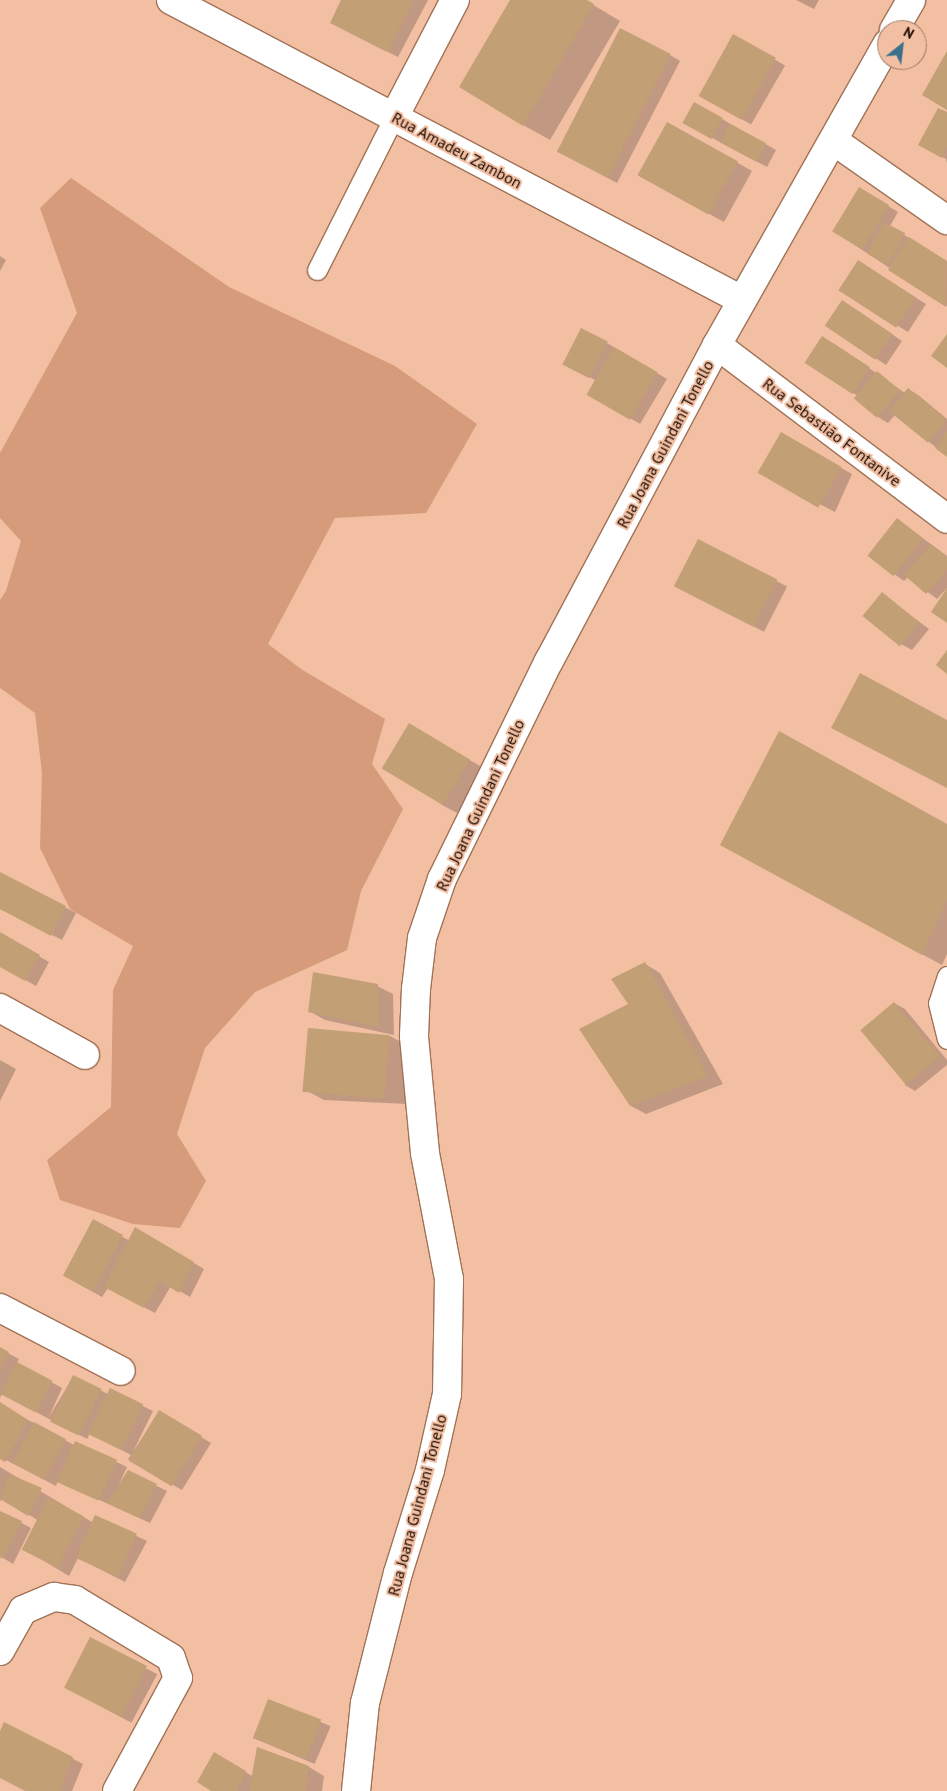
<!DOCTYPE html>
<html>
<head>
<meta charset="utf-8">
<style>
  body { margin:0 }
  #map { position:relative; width:947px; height:1791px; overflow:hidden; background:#f2bfa2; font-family:"PT Sans",sans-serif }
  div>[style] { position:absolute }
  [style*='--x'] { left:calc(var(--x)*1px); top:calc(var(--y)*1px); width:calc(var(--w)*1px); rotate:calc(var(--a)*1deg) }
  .green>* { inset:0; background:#d59b7a }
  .shadow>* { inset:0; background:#0003; transform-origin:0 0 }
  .building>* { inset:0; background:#c39f75; transform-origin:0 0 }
  .roads { filter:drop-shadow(1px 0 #a07257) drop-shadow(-1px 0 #a07257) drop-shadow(0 1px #a07257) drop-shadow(0 -1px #a07257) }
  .lane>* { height:19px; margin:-9.5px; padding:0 9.5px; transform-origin:9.5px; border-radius:9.5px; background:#fff }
  .street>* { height:28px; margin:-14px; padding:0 14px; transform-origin:14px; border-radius:14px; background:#fff }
  .secondary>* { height:28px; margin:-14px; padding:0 14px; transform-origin:14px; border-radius:14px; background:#fff }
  span { translate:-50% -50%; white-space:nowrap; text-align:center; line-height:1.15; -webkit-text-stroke:4px #f2bfa2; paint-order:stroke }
  .street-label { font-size:16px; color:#1b0a02 }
  .north { position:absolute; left:877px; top:20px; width:50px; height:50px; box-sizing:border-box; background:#f2bfa2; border:1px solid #9c7762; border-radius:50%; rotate:29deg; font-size:14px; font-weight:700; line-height:20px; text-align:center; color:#1b0a02 }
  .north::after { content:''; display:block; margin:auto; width:18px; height:22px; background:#39708b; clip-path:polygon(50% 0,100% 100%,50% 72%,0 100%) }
</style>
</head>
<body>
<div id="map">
  <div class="green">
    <div style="clip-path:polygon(71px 178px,229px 287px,395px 366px,477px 424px,426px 513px,335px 518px,268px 644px,301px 669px,385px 719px,372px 764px,403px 809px,361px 891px,347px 950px,255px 992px,205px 1048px,177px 1134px,206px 1181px,180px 1228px,133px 1224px,60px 1200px,47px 1160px,111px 1107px,113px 990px,133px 946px,70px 909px,40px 848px,42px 773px,35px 713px,0 688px,0 600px,6px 591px,21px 541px,0 518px,0 453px,77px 313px,40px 208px)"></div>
  </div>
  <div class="shadow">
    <div style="clip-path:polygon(343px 0,428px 0,398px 57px,341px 28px)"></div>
    <div style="clip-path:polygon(512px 0,585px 0,620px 21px,550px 140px,523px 125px)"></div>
    <div style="clip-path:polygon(796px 0,819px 0,814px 9px)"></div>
    <div style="left:734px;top:36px;width:59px;height:68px;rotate:30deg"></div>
    <div style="clip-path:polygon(670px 55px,680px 61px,617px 183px,568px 157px)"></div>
    <div style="clip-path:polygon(947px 114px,947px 163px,946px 159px,930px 151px)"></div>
    <div style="clip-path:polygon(722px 119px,776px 150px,767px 167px,684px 123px)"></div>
    <div style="clip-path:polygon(668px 123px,752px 171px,724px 222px,654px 184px)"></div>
    <div style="clip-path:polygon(860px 189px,898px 212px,890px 226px,947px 262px,947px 306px,835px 232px)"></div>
    <div style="clip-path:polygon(0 256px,6px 260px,0 271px)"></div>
    <div style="clip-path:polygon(868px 268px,926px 304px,908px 332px,840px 291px)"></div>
    <div style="clip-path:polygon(852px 307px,902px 341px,886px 365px,826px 325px)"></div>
    <div style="clip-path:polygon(607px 343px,667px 379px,640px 424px,588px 393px,595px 380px,575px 370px)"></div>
    <div style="clip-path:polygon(833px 343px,905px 393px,908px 389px,918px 395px,947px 419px,947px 456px,895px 415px,888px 423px,878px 417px,856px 399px,858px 396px,806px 362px)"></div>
    <div style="clip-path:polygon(781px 434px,852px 474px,835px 512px,771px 479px)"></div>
    <div style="clip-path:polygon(897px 519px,947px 556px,947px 588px,937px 599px,908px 577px,904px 581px,869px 556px)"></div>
    <div style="left:698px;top:541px;width:100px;height:51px;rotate:27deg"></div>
    <div style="clip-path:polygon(882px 594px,929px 629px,912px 650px,901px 644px)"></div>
    <div style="clip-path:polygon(410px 725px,485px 769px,457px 813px,442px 805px)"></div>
    <div style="clip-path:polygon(947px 826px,947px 954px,942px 965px,741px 856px)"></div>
    <div style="clip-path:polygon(0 873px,76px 913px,62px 940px,0 909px)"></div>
    <div style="clip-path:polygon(0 934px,49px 962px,36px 986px,0 966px)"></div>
    <div style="clip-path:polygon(645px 964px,660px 973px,723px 1084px,646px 1114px,631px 1106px,630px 1004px)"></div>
    <div style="clip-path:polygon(377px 986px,393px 994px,394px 1035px,325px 1020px,309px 1011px)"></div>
    <div style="clip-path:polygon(894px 1003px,905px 1009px,947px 1060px,947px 1065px,915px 1091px,905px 1085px)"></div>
    <div style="clip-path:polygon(390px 1036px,406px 1045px,407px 1104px,324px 1100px,309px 1092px)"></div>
    <div style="clip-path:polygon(0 1060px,16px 1069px,0 1101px)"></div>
    <div style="clip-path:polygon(93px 1220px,130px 1241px,136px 1229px,204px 1269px,190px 1297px,171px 1286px,155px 1313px,108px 1288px,102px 1297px,64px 1276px)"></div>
    <div style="clip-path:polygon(0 1349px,19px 1359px,17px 1363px,62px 1388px,49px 1417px,73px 1377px,108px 1394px,110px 1390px,153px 1411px,133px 1452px,159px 1412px,211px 1443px,182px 1490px,128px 1459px,131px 1455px,90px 1433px,87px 1439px,2px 1394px,0 1398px)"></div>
    <div style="clip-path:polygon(10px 1410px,74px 1445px,75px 1442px,127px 1467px,117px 1489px,128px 1472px,167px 1491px,150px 1523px,58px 1481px,56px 1486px,0 1457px)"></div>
    <div style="clip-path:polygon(0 1467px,92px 1522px,95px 1516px,147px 1541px,125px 1582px,78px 1558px,69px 1576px,26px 1550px,39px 1521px,3px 1499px,0 1501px)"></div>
    <div style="clip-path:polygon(0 1512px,31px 1528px,13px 1564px,0 1556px)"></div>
    <div style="left:91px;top:1639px;width:75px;height:55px;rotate:28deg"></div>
    <div style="left:269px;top:1700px;width:67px;height:41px;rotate:23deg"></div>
    <div style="clip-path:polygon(5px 1724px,83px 1764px,72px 1791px,27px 1791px,0 1777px,0 1734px)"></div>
    <div style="clip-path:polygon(309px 1767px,324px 1776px,322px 1791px,214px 1791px,240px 1769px,254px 1777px)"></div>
  </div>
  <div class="building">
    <div style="clip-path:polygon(341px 0,414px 0,387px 52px,330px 23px)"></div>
    <div style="clip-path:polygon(510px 0,587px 0,594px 4px,523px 126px,459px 87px)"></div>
    <div style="left:620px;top:28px;width:57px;height:139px;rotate:27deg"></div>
    <div style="left:733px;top:34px;width:49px;height:71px;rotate:29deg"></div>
    <div style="clip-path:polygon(947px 51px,947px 110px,922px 95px)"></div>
    <div style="left:694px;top:102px;width:33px;height:24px;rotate:29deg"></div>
    <div style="clip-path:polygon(938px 108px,947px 112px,947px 147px,942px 158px,918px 145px)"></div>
    <div style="left:667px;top:122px;width:81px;height:61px;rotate:29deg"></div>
    <div style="left:730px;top:124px;width:41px;height:21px;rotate:28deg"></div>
    <div style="left:859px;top:187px;width:35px;height:52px;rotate:31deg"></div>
    <div style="left:884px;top:222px;width:24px;height:36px;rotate:28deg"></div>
    <div style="clip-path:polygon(909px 237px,947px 261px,946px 307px,888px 270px)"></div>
    <div style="left:858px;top:260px;width:69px;height:36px;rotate:33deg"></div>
    <div style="left:842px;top:300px;width:61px;height:31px;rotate:34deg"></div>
    <div style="left:581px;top:328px;width:30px;height:41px;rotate:27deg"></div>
    <div style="clip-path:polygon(947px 334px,947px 368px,931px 356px)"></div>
    <div style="left:822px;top:336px;width:57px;height:32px;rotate:33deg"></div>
    <div style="left:614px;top:347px;width:50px;height:55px;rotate:30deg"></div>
    <div style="left:877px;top:371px;width:30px;height:36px;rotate:40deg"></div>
    <div style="left:908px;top:388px;width:50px;height:30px;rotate:39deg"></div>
    <div style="clip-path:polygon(947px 431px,947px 457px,935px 448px)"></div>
    <div style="left:781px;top:432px;width:70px;height:47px;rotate:30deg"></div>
    <div style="left:897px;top:518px;width:33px;height:48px;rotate:38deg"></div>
    <div style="left:698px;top:539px;width:89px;height:53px;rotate:27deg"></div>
    <div style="clip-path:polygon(931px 544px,947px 557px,947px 570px,926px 594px,904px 575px)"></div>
    <div style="clip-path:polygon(947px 588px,947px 623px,931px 612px)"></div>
    <div style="left:882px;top:592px;width:48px;height:31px;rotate:39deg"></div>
    <div style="clip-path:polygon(947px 650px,947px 674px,936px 665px)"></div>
    <div style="clip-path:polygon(860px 673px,947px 720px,947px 788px,831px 728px)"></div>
    <div style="left:409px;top:723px;width:71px;height:53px;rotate:31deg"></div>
    <div style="clip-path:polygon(779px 731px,947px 824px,947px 899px,922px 955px,720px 845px)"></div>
    <div style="clip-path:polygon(0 872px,66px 906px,51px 936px,0 909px)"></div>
    <div style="clip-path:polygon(0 932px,40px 955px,25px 981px,0 967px)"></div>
    <div style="clip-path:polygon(645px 962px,708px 1076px,630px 1106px,579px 1029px,628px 1004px,611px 979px)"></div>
    <div style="clip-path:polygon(313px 972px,378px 984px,379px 1027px,308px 1012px)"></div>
    <div style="left:894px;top:1002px;width:71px;height:44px;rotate:50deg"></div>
    <div style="left:308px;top:1028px;width:82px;height:64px;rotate:5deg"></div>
    <div style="left:93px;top:1219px;width:34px;height:64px;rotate:28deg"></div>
    <div style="clip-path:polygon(135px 1227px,194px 1262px,179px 1293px,160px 1281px,144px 1308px,104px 1287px)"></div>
    <div style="clip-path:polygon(0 1347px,9px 1352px,0 1371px)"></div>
    <div style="left:17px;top:1362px;width:40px;height:36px;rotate:28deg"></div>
    <div style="left:73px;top:1375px;width:32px;height:52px;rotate:26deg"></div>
    <div style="left:110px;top:1388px;width:37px;height:51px;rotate:26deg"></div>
    <div style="clip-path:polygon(0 1402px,28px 1420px,5px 1462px,0 1459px)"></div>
    <div style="left:159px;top:1410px;width:50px;height:59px;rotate:31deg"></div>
    <div style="left:34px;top:1422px;width:36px;height:46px;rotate:28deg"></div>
    <div style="left:75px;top:1441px;width:46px;height:45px;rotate:24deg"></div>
    <div style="clip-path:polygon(128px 1470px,157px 1484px,139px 1518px,107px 1503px)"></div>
    <div style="clip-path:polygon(9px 1474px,42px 1488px,28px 1516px,0 1499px)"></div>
    <div style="left:48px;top:1498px;width:40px;height:58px;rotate:27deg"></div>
    <div style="clip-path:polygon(0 1511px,22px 1521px,2px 1559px,0 1557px)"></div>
    <div style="left:95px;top:1515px;width:46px;height:47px;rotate:24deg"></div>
    <div style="left:90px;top:1637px;width:64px;height:57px;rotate:27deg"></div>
    <div style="left:268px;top:1699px;width:57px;height:42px;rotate:21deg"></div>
    <div style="clip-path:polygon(4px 1722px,73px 1757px,60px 1791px,25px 1791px,0 1778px,0 1731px)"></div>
    <div style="clip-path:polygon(257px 1747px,309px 1766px,306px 1791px,249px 1791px)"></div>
    <div style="clip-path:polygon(214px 1752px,246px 1771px,237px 1791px,211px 1791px,197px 1782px)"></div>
  </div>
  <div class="roads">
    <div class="lane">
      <div style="--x:317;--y:270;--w:171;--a:-63.3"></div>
      <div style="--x:947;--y:976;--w:28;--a:108"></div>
      <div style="--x:938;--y:1003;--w:37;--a:76"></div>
    </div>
    <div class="street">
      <div style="--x:394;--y:117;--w:132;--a:-62.5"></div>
      <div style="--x:834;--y:141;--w:138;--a:35"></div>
      <div style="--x:0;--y:1008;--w:97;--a:28.9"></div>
      <div style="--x:0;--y:1308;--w:136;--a:27.5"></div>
      <div style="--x:0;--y:1651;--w:47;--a:-60.7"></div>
      <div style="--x:23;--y:1610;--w:34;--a:-23"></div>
      <div style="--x:54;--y:1597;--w:21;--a:8"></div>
      <div style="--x:75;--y:1600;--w:112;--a:31.1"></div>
      <div style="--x:171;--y:1658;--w:21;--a:71"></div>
      <div style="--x:178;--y:1678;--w:128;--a:118.4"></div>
    </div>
    <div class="secondary">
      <div style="--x:171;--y:0;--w:645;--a:27.72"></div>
      <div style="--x:894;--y:30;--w:34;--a:-60"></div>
      <div style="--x:717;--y:345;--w:288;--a:37.1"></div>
      <div style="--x:356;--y:1791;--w:88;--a:-84.2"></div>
      <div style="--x:365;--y:1703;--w:134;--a:-75.8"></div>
      <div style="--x:398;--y:1573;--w:108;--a:-72.7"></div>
      <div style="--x:430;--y:1470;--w:78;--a:-77.4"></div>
      <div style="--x:447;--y:1394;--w:115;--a:-89"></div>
      <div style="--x:449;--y:1279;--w:128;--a:-100.8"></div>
      <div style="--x:425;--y:1153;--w:118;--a:-95.4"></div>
      <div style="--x:414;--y:1036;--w:47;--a:-87.6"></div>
      <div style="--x:416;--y:989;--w:51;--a:-83.3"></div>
      <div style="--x:422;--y:938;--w:62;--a:-71.3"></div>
      <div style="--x:442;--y:879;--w:243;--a:-63.9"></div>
      <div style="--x:549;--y:661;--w:358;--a:-62"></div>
      <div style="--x:717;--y:345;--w:346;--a:-60.5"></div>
    </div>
  </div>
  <div class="street-label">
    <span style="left:457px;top:150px;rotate:28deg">Rua Amadeu Zambon</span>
    <span style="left:832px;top:432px;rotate:37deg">Rua Sebastião Fontanive</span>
    <span style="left:665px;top:444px;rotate:-62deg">Rua Joana Guindani Tonello</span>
    <span style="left:480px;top:805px;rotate:-65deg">Rua Joana Guindani Tonello</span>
    <span style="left:417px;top:1505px;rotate:-75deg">Rua Joana Guindani Tonello</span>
  </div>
  <div class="north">N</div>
</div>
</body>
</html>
